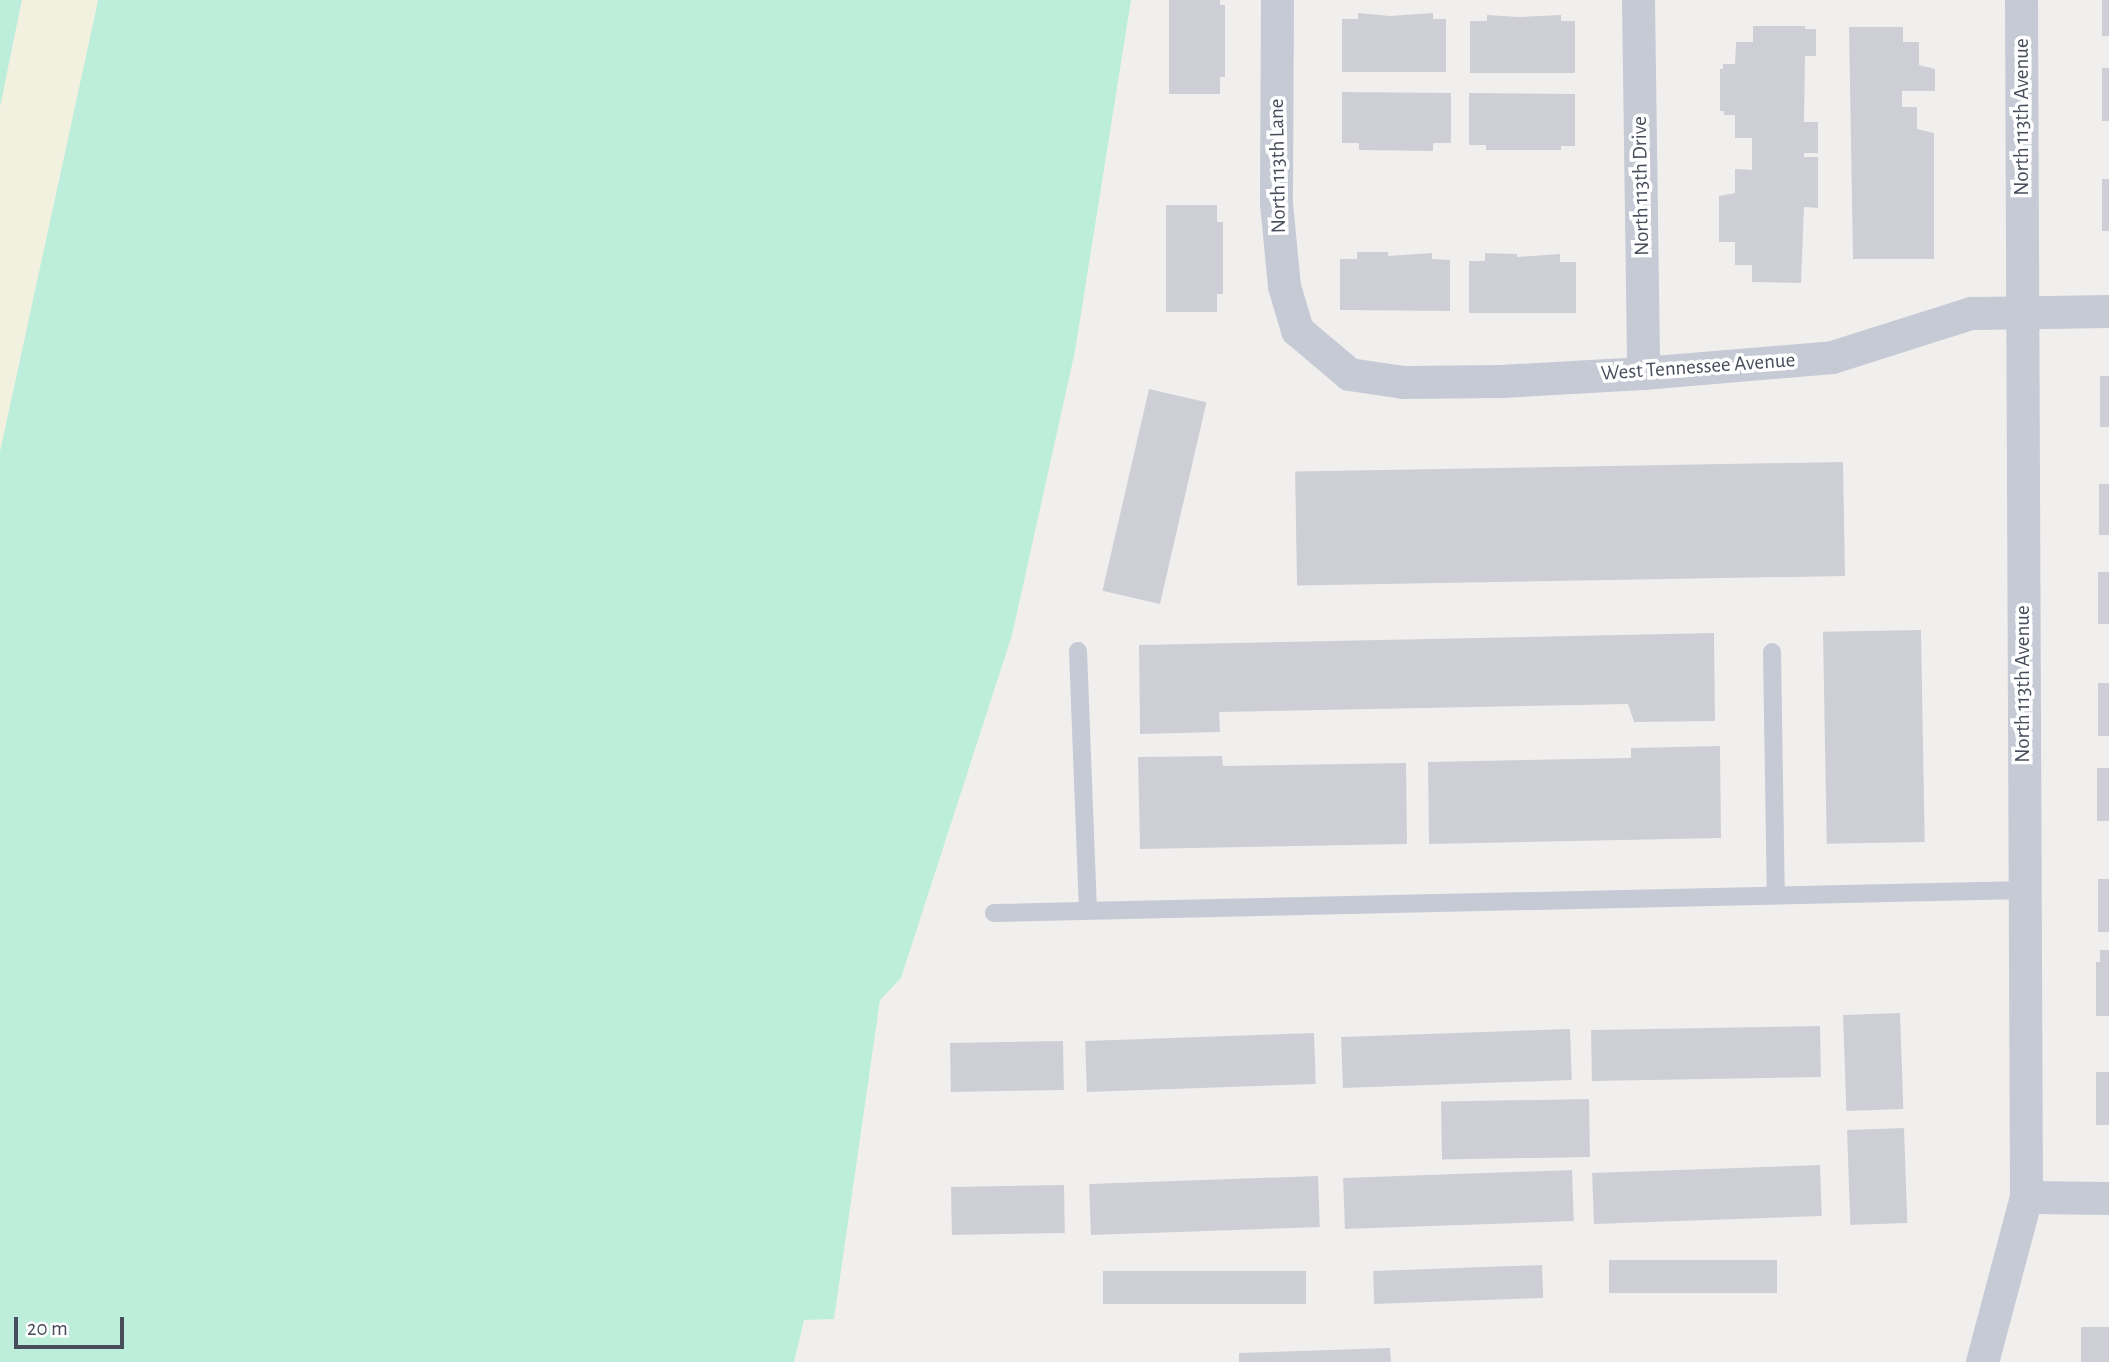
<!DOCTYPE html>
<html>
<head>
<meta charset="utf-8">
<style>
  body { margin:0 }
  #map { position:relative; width:2109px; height:1362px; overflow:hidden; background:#f1efee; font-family:"Alegreya Sans",sans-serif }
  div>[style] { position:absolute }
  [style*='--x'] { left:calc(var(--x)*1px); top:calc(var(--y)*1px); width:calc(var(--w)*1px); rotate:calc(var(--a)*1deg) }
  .green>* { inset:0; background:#bdeedb }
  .sand>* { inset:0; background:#f2f0df }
  .building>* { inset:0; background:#cecfd6; transform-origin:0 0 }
  .lane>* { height:18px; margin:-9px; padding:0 9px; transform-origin:9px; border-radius:9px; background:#c5cad5 }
  .street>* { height:33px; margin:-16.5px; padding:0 16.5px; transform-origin:16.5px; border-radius:16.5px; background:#c5cad5 }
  span { translate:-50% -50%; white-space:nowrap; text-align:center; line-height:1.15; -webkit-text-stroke:7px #fff; paint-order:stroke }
  .street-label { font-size:21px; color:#474d5b }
  .scale { position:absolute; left:14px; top:1317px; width:110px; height:32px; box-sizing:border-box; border:4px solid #474d5b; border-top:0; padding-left:9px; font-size:21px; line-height:24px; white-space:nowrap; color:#474d5b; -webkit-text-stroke:5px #fff; paint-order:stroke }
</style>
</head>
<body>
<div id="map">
  <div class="green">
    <div style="clip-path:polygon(0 0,22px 0,0 108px)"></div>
    <div style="clip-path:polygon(98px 0,1131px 0,1075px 351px,1012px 635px,901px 978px,880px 1000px,834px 1319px,804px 1320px,794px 1362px,0 1362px,0 451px)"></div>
  </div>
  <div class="sand">
    <div style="clip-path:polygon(22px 0,98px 0,0 451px,0 108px)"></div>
  </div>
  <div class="building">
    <div style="clip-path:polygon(1169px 0,1220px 0,1220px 5px,1225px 5px,1225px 77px,1220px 77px,1220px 94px,1169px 94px)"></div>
    <div style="left:2102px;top:0;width:7px;height:36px"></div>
    <div style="clip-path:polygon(1358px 13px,1390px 16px,1433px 13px,1433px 19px,1446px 19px,1446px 72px,1342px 72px,1342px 19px,1358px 19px)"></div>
    <div style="clip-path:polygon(1487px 15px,1518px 17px,1561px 15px,1561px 21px,1575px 21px,1575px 73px,1470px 73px,1470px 21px,1487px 21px)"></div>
    <div style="clip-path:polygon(1753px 26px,1805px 26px,1805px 29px,1816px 29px,1816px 56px,1805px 56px,1804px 122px,1818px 122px,1818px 153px,1804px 153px,1804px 157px,1818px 157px,1818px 208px,1804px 207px,1801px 283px,1752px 282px,1752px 265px,1735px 265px,1735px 242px,1719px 242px,1719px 196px,1735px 193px,1735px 169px,1752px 170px,1752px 138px,1735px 138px,1735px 115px,1724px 115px,1724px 111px,1720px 111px,1720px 69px,1723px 69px,1723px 64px,1735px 64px,1736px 42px,1753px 42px)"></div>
    <div style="clip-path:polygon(1849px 27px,1903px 27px,1903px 42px,1919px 42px,1919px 65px,1935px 69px,1935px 91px,1902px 91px,1902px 107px,1917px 107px,1917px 129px,1934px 133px,1934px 259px,1853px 259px)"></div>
    <div style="left:2102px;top:68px;width:7px;height:53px"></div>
    <div style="clip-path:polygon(1342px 92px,1451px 93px,1451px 143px,1433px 143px,1433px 151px,1359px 150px,1359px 143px,1342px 143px)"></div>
    <div style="clip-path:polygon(1469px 93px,1575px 94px,1575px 146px,1561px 146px,1561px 150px,1486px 150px,1486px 145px,1469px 145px)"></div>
    <div style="left:2102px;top:179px;width:7px;height:52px"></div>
    <div style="clip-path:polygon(1166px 205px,1217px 205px,1217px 222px,1223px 222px,1223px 294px,1217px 294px,1217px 312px,1166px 312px)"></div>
    <div style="clip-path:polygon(1357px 252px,1388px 252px,1388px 256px,1432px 253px,1432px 259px,1450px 260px,1450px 311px,1340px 310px,1340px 259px,1357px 259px)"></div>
    <div style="clip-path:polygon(1485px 253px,1517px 254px,1517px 257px,1560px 254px,1560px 262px,1576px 262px,1576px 313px,1469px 313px,1469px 261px,1485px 261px)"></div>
    <div style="left:2100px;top:376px;width:9px;height:51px"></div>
    <div style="left:1149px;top:389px;width:59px;height:207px;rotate:13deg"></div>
    <div style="left:1843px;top:462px;width:114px;height:548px;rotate:89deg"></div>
    <div style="left:2099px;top:484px;width:10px;height:51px"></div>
    <div style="left:2098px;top:572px;width:11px;height:52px"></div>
    <div style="left:1921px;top:630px;width:212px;height:98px;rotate:89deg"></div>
    <div style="clip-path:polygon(1714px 633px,1715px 721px,1634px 722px,1628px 704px,1219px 712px,1220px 732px,1140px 734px,1139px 645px)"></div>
    <div style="left:2098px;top:683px;width:11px;height:53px"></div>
    <div style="clip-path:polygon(1720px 746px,1721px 838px,1429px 844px,1428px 762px,1631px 758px,1631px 748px)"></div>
    <div style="clip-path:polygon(1222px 756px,1223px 766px,1406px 763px,1407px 844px,1140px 849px,1138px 757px)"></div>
    <div style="left:2097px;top:768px;width:12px;height:53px"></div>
    <div style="left:2098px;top:879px;width:11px;height:53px"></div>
    <div style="clip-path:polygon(2100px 950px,2109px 950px,2109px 1016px,2096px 1016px,2096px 962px,2100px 962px)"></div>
    <div style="left:1900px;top:1013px;width:96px;height:57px;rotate:88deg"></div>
    <div style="left:1820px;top:1026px;width:51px;height:229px;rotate:89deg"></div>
    <div style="left:1570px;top:1029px;width:51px;height:229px;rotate:88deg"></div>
    <div style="left:1314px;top:1033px;width:51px;height:229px;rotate:88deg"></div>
    <div style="left:1063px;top:1041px;width:49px;height:113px;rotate:89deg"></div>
    <div style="left:2096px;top:1072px;width:13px;height:53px"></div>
    <div style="left:1589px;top:1099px;width:58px;height:148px;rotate:89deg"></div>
    <div style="left:1904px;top:1128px;width:95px;height:57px;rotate:88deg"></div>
    <div style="left:1820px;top:1165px;width:51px;height:228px;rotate:88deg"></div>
    <div style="left:1572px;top:1170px;width:51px;height:229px;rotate:88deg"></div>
    <div style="left:1318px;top:1176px;width:51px;height:229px;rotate:88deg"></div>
    <div style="left:1064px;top:1185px;width:48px;height:113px;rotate:89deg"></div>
    <div style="left:1777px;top:1260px;width:33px;height:168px;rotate:90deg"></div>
    <div style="left:1542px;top:1265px;width:33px;height:169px;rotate:88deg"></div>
    <div style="left:1306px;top:1271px;width:33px;height:203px;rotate:90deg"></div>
    <div style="left:2081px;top:1327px;width:28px;height:35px"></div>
    <div style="clip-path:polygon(1390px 1348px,1391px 1362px,1239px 1362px,1239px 1353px)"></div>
  </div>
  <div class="lane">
    <div style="--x:1078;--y:651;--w:259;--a:87.8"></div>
    <div style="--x:1772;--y:652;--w:242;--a:89.1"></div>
    <div style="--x:994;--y:913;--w:1031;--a:-1.28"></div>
  </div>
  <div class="street">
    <div style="--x:1277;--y:0;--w:203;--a:90.3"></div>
    <div style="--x:1276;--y:203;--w:83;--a:84.5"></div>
    <div style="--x:1284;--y:286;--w:46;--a:73.5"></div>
    <div style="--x:1297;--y:330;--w:68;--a:40.2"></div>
    <div style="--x:1349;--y:374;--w:55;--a:8.4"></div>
    <div style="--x:1403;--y:382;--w:98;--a:-0.6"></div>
    <div style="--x:1501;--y:381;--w:142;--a:-3.2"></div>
    <div style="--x:1643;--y:373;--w:190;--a:-4.8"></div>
    <div style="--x:1832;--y:357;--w:146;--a:-17.6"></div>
    <div style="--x:1971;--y:313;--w:138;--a:-0.8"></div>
    <div style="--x:1638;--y:0;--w:373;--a:89.2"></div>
    <div style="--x:2026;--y:1197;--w:83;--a:0.7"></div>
    <div style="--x:1982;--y:1362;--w:171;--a:-75.1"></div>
    <div style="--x:2026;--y:1197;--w:1197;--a:-90.24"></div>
  </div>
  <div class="street-label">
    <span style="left:2022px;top:117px;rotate:-90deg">North 113th Avenue</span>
    <span style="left:1278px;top:166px;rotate:-91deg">North 113th Lane</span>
    <span style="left:1641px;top:186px;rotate:-91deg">North 113th Drive</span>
    <span style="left:1698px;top:367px;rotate:-4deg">West Tennessee Avenue</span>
    <span style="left:2023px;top:684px;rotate:-90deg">North 113th Avenue</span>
  </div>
  <div class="scale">20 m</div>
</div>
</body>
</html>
